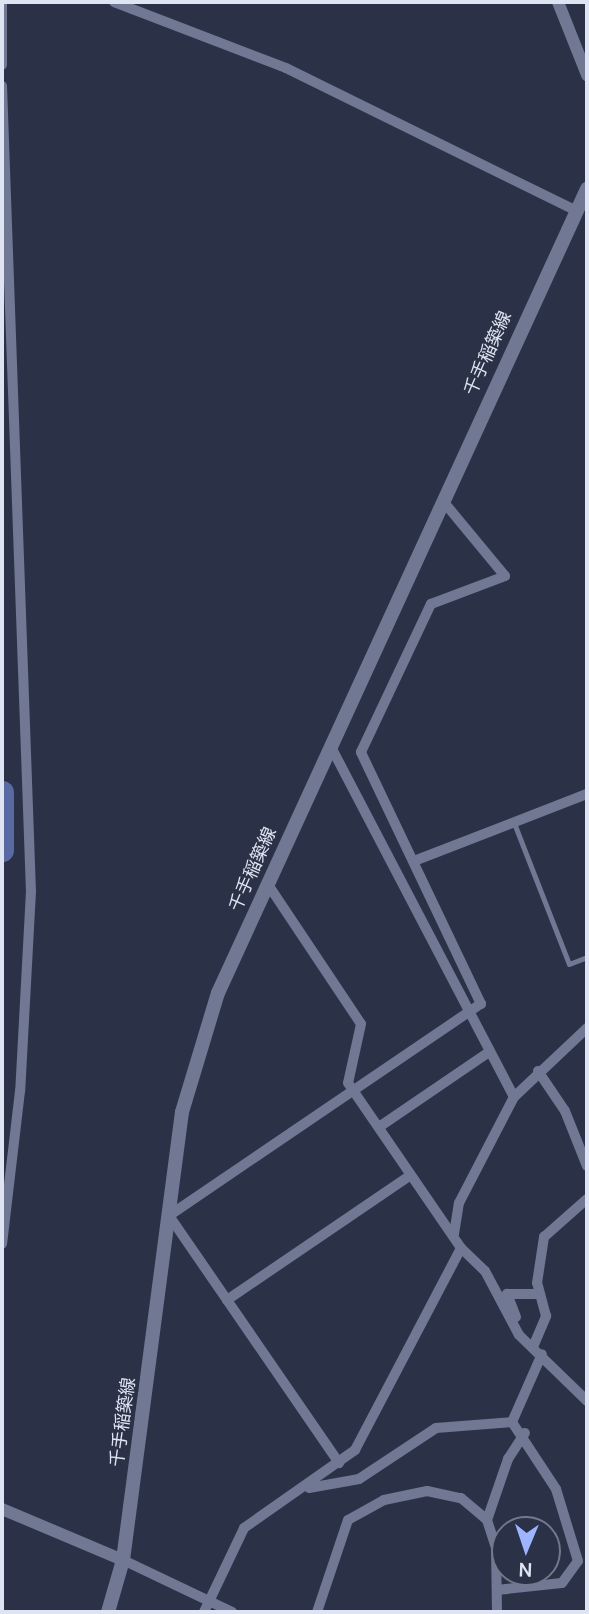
<!DOCTYPE html>
<html>
<head>
<meta charset="utf-8">
<style>
  body { margin:0 }
  #map { position:relative; width:589px; height:1614px; overflow:hidden; background:#2b3248; font-family:Manrope,"Noto Sans JP",sans-serif }
  div>[style] { position:absolute }
  [style*='--x'] { left:calc(var(--x)*1px); top:calc(var(--y)*1px); width:calc(var(--w)*1px); rotate:calc(var(--a)*1deg) }
  .river>* { height:23px; margin:-11.5px; padding:0 11.5px; transform-origin:11.5px; border-radius:11.5px; background:#5969a1 }
  .service>* { height:5px; margin:-2.5px; padding:0 2.5px; transform-origin:2.5px; border-radius:2.5px; background:#707893 }
  .minor>* { height:10px; margin:-5px; padding:0 5px; transform-origin:5px; border-radius:5px; background:#707893 }
  .tertiary>* { height:12px; margin:-6px; padding:0 6px; transform-origin:6px; border-radius:6px; background:#707893 }
  .secondary>* { height:14px; margin:-7px; padding:0 7px; transform-origin:7px; border-radius:7px; background:#707893 }
  span { translate:-50% -50%; white-space:nowrap; text-align:center; line-height:1.15; -webkit-text-stroke:7px #2b3248; paint-order:stroke }
  .street-label { font-size:18px; color:#dfe4f2 }
  .frame { position:absolute; inset:0; border:4px solid #dfe4f2; pointer-events:none }
  .north { position:absolute; left:491px; top:1516px; width:70px; height:70px; box-sizing:border-box; background:#2b3248; border:2px solid #73798c; border-radius:50%; rotate:182deg; font-size:19px; font-weight:700; line-height:28px; text-align:center; color:#dfe4f2 }
  .north::after { content:''; display:block; margin:auto; width:24px; height:32px; background:#9eb4fd; clip-path:polygon(50% 0,100% 100%,50% 72%,0 100%) }
</style>
</head>
<body>
<div id="map">
  <div class="river">
    <div style="--x:2;--y:792;--w:58;--a:90"></div>
  </div>
  <div class="service">
    <div style="--x:514;--y:823;--w:151;--a:68.7"></div>
    <div style="--x:569;--y:964;--w:19;--a:-21"></div>
  </div>
  <div class="minor">
    <div style="--x:114;--y:2;--w:184;--a:21"></div>
    <div style="--x:286;--y:68;--w:323;--a:26.2"></div>
    <div style="--x:2;--y:65;--w:63;--a:-90"></div>
    <div style="--x:2;--y:86;--w:806;--a:87.94"></div>
    <div style="--x:31;--y:891;--w:200;--a:93.1"></div>
    <div style="--x:20;--y:1091;--w:154;--a:96.7"></div>
    <div style="--x:330;--y:745;--w:397;--a:62.4"></div>
    <div style="--x:414;--y:861;--w:186;--a:-21.2"></div>
    <div style="--x:267;--y:883;--w:169;--a:56.3"></div>
    <div style="--x:361;--y:1024;--w:60;--a:102.4"></div>
    <div style="--x:348;--y:1083;--w:200;--a:55.6"></div>
    <div style="--x:461;--y:1248;--w:33;--a:44"></div>
    <div style="--x:485;--y:1271;--w:72;--a:62"></div>
    <div style="--x:519;--y:1335;--w:95;--a:44.1"></div>
    <div style="--x:538;--y:1071;--w:48;--a:56"></div>
    <div style="--x:565;--y:1111;--w:59;--a:68.2"></div>
    <div style="--x:379;--y:1127;--w:133;--a:-34.3"></div>
    <div style="--x:170;--y:1215;--w:376;--a:-34.2"></div>
    <div style="--x:481;--y:1004;--w:279;--a:-115.5"></div>
    <div style="--x:361;--y:752;--w:164;--a:-64.7"></div>
    <div style="--x:431;--y:604;--w:79;--a:-20.7"></div>
    <div style="--x:505;--y:576;--w:97;--a:-129.6"></div>
    <div style="--x:170;--y:1217;--w:101;--a:55.5"></div>
    <div style="--x:227;--y:1300;--w:222;--a:-34.2"></div>
    <div style="--x:454;--y:1234;--w:31;--a:-81"></div>
    <div style="--x:459;--y:1203;--w:119;--a:-62.6"></div>
    <div style="--x:514;--y:1097;--w:100;--a:-43.4"></div>
    <div style="--x:227;--y:1300;--w:198;--a:55.5"></div>
    <div style="--x:516;--y:1317;--w:25;--a:-111"></div>
    <div style="--x:507;--y:1294;--w:33;--a:0"></div>
    <div style="--x:533;--y:1347;--w:34;--a:-67"></div>
    <div style="--x:546;--y:1316;--w:34;--a:-105"></div>
    <div style="--x:537;--y:1283;--w:47;--a:-81.3"></div>
    <div style="--x:544;--y:1237;--w:57;--a:-41.5"></div>
    <div style="--x:309;--y:1488;--w:51;--a:-10.2"></div>
    <div style="--x:359;--y:1479;--w:92;--a:-33.5"></div>
    <div style="--x:436;--y:1428;--w:76;--a:-4.5"></div>
    <div style="--x:512;--y:1422;--w:74;--a:-66.2"></div>
    <div style="--x:487;--y:1520;--w:65;--a:-71"></div>
    <div style="--x:508;--y:1459;--w:31;--a:-57"></div>
    <div style="--x:123;--y:1560;--w:121;--a:25.5"></div>
    <div style="--x:497;--y:1590;--w:65;--a:-6.1"></div>
    <div style="--x:562;--y:1583;--w:27;--a:-54"></div>
    <div style="--x:578;--y:1561;--w:75;--a:-107"></div>
    <div style="--x:556;--y:1489;--w:80;--a:-123.3"></div>
    <div style="--x:204;--y:1612;--w:93;--a:-64.5"></div>
    <div style="--x:244;--y:1528;--w:136;--a:-35.1"></div>
    <div style="--x:355;--y:1450;--w:228;--a:-62.3"></div>
    <div style="--x:317;--y:1612;--w:97;--a:-71.4"></div>
    <div style="--x:348;--y:1520;--w:41;--a:-29.1"></div>
    <div style="--x:384;--y:1500;--w:44;--a:-11.8"></div>
    <div style="--x:427;--y:1491;--w:35;--a:12"></div>
    <div style="--x:461;--y:1498;--w:34;--a:40"></div>
    <div style="--x:487;--y:1520;--w:29;--a:72"></div>
    <div style="--x:496;--y:1548;--w:64;--a:89.1"></div>
  </div>
  <div class="tertiary">
    <div style="--x:558;--y:2;--w:79;--a:68.3"></div>
    <div style="--x:2;--y:1509;--w:131;--a:22.9"></div>
  </div>
  <div class="secondary">
    <div style="--x:108;--y:1612;--w:54;--a:-73.9"></div>
    <div style="--x:123;--y:1560;--w:452;--a:-82.5"></div>
    <div style="--x:182;--y:1112;--w:124;--a:-73.2"></div>
    <div style="--x:218;--y:993;--w:885;--a:-65.35"></div>
  </div>
  <div class="street-label">
    <span style="left:487px;top:353px;rotate:-66deg">千手稲築線</span>
    <span style="left:252px;top:869px;rotate:-66deg">千手稲築線</span>
    <span style="left:122px;top:1422px;rotate:-82deg">千手稲築線</span>
  </div>
  <div class="frame"></div>
  <div class="north">N</div>
</div>
</body>
</html>
